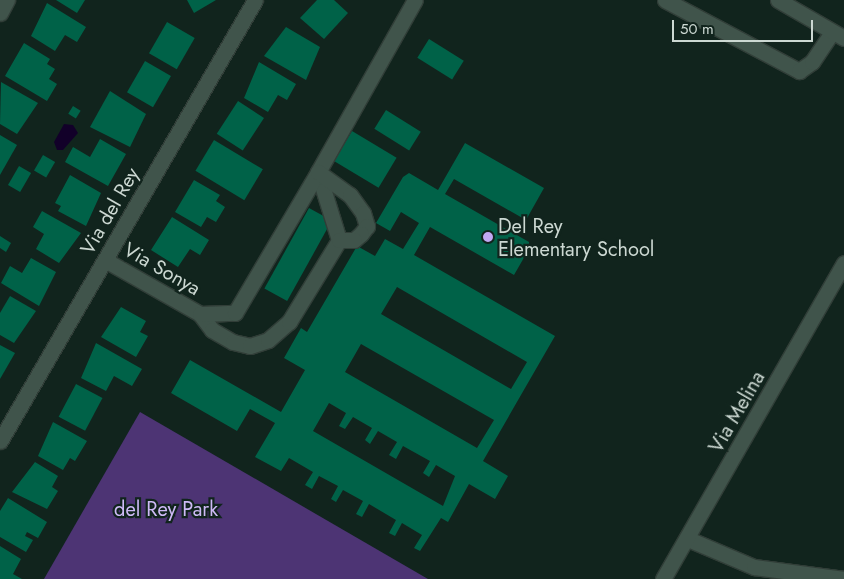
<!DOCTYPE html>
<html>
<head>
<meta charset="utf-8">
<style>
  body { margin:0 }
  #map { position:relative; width:844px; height:579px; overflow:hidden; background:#11241d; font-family:Jost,sans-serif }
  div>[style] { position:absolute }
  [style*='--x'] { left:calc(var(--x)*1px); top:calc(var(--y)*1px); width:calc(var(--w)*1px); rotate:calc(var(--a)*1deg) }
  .green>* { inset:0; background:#4d3474 }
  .water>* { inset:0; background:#120029 }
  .building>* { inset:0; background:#006248; transform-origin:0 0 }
  .roads { filter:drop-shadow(1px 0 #313e38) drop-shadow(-1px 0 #313e38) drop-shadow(0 1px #313e38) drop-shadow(0 -1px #313e38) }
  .minor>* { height:15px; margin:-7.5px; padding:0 7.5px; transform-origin:7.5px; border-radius:7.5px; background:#40544b }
  .dots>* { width:14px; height:14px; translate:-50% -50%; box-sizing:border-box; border:2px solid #11241d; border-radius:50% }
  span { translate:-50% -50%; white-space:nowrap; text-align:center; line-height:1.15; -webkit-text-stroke:4.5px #11241d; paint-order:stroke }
  .street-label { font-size:20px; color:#ccd8d2 }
  .poi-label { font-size:20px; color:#ccd8d2 }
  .left { translate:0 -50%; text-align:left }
  .park-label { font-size:20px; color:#cebaf6 }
  .scale { position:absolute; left:672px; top:20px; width:141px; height:22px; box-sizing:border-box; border:2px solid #ccd8d2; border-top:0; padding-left:6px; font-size:15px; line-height:18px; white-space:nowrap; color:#ccd8d2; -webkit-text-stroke:4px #11241d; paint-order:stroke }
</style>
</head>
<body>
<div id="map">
  <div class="green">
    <div style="clip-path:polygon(140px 412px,428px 579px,44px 579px)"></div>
  </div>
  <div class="water">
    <div style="clip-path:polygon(64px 124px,73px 125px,78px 133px,63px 150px,57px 150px,54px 142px)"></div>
  </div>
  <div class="building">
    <div style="clip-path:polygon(56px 0,85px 0,77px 13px)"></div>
    <div style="clip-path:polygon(187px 0,216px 0,194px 13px)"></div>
    <div style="clip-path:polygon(317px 0,334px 0,348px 13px,324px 39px,300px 18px)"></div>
    <div style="clip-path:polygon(47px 3px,86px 27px,77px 42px,65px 35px,55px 51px,31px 36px)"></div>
    <div style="left:167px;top:22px;width:32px;height:36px;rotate:30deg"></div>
    <div style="clip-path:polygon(286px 27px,320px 47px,306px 80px,264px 56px)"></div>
    <div style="left:429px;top:39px;width:41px;height:22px;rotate:32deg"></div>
    <div style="clip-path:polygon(24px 43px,50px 59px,47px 64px,55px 69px,49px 79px,57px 84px,47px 101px,5px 76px)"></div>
    <div style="left:145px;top:61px;width:30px;height:36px;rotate:30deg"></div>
    <div style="clip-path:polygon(259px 62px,296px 84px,287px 100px,278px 95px,268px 112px,244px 98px)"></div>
    <div style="clip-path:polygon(1px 82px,38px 103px,17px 134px,0 124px)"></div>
    <div style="clip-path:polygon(110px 91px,146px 114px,130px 147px,90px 127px)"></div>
    <div style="left:238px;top:101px;width:31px;height:39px;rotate:33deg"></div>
    <div style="left:73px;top:106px;width:9px;height:9px;rotate:32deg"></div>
    <div style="left:386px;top:110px;width:41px;height:22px;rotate:32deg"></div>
    <div style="left:352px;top:131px;width:52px;height:35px;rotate:31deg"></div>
    <div style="clip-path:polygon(0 135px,17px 145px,0 175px)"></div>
    <div style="clip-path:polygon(100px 139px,126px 154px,108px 186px,65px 162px,73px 147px,90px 157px)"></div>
    <div style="left:214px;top:140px;width:57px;height:36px;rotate:31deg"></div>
    <div style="clip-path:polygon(evenodd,465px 143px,544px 188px,526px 220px,454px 179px,445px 194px,529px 242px,529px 249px,514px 275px,430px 227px,414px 255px,555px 336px,483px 461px,508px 476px,495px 499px,469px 484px,448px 522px,441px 518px,420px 551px,414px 548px,422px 535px,402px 523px,395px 536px,389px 533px,396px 520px,369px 504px,362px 517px,356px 514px,363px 501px,343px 490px,336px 502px,331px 499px,338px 486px,319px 476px,312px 489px,305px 485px,313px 472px,289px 458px,281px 471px,255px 457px,275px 423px,250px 409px,237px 431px,171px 393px,190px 360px,281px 412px,305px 370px,284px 358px,301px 328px,307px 332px,357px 246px,375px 256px,385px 239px,403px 249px,419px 223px,401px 212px,390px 231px,376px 223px,403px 177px,409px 173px,438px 190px,465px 143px,397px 287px,527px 362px,511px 389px,381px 314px,397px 287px,465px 143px,361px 344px,494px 420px,477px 448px,345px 372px,361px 344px,465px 143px,329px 403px,346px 413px,339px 426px,345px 429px,353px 417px,372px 428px,365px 440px,370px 444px,378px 431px,397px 442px,389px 455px,396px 459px,403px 446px,430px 461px,423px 473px,429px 477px,436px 465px,455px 476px,443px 506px,313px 431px,329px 403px)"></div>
    <div style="left:43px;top:155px;width:14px;height:18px;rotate:30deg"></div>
    <div style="left:19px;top:166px;width:14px;height:22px;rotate:30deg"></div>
    <div style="clip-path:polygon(70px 175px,101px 193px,86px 226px,58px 211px,61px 206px,55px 203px)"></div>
    <div style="clip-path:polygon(194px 180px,220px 195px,216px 201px,225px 207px,216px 222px,207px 217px,201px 227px,175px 212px)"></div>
    <div style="left:309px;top:208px;width:26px;height:92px;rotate:29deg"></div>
    <div style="clip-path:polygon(42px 211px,81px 233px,59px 263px,36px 249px,44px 234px,33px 227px)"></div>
    <div style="clip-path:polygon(172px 217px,209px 240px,200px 255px,190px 249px,178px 267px,151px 250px)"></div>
    <div style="clip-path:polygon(0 236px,11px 243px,6px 252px,0 248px)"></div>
    <div style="clip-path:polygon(31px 258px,56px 272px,39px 306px,1px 283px,10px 266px,22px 273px)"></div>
    <div style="clip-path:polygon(10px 296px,36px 311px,14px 343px,0 335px,0 313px)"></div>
    <div style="clip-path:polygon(121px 307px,146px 321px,140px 332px,148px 336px,136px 357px,101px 337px)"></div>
    <div style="clip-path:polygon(96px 343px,142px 369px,132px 386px,114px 376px,106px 391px,81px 378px)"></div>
    <div style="clip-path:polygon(0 345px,15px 353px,0 379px)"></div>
    <div style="left:76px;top:384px;width:30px;height:37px;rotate:28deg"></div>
    <div style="clip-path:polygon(53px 422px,87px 441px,75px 461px,70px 458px,63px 470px,38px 456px)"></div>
    <div style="clip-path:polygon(35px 462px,58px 476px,52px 487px,58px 491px,47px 509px,12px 492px)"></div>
    <div style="clip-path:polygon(8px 498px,47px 522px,38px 538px,27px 532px,25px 536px,33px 540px,26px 552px,0 537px,0 511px)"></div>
    <div style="clip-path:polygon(0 546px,21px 559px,13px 574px,22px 579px,0 579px)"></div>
  </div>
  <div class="roads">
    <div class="minor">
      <div style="--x:665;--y:0;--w:152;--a:27.9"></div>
      <div style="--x:799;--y:71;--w:16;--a:-35"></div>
      <div style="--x:812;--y:62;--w:36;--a:-56"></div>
      <div style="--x:778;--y:0;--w:76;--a:29.9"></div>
      <div style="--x:0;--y:13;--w:15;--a:-62"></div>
      <div style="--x:105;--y:260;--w:109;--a:29.6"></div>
      <div style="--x:200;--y:314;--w:20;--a:53"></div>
      <div style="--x:212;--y:330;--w:24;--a:30"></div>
      <div style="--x:233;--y:342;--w:17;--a:13"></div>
      <div style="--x:250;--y:346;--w:19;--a:-18"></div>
      <div style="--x:268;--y:340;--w:28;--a:-41"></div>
      <div style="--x:289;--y:322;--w:96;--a:-58.6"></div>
      <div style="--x:339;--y:240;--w:71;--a:-107.2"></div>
      <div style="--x:318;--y:172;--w:197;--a:-60.6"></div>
      <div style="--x:200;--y:314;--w:35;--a:-2"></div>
      <div style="--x:235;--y:313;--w:164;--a:-59.5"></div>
      <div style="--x:318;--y:172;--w:39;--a:36"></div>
      <div style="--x:350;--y:195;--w:22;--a:54"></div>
      <div style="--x:363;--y:213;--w:14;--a:73"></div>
      <div style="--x:367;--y:226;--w:10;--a:127"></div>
      <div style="--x:361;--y:234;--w:9;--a:139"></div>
      <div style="--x:354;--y:240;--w:15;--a:180"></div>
      <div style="--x:0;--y:441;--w:509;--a:-59.96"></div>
      <div style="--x:688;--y:539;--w:72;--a:23"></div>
      <div style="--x:754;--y:567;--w:91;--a:7.6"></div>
      <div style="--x:663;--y:579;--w:364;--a:-60.2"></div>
    </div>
  </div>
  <div class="dots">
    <div style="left:488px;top:237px;background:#c1a8f3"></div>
  </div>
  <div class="street-label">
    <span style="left:110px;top:211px;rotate:-60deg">Via del Rey</span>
    <span style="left:162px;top:269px;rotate:30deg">Via Sonya</span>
    <span style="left:737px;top:412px;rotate:-60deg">Via Melina</span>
  </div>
  <div class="poi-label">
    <span class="left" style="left:498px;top:238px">Del Rey<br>Elementary School</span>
  </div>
  <div class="park-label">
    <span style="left:166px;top:509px">del Rey Park</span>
  </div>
  <div class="scale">50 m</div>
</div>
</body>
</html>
